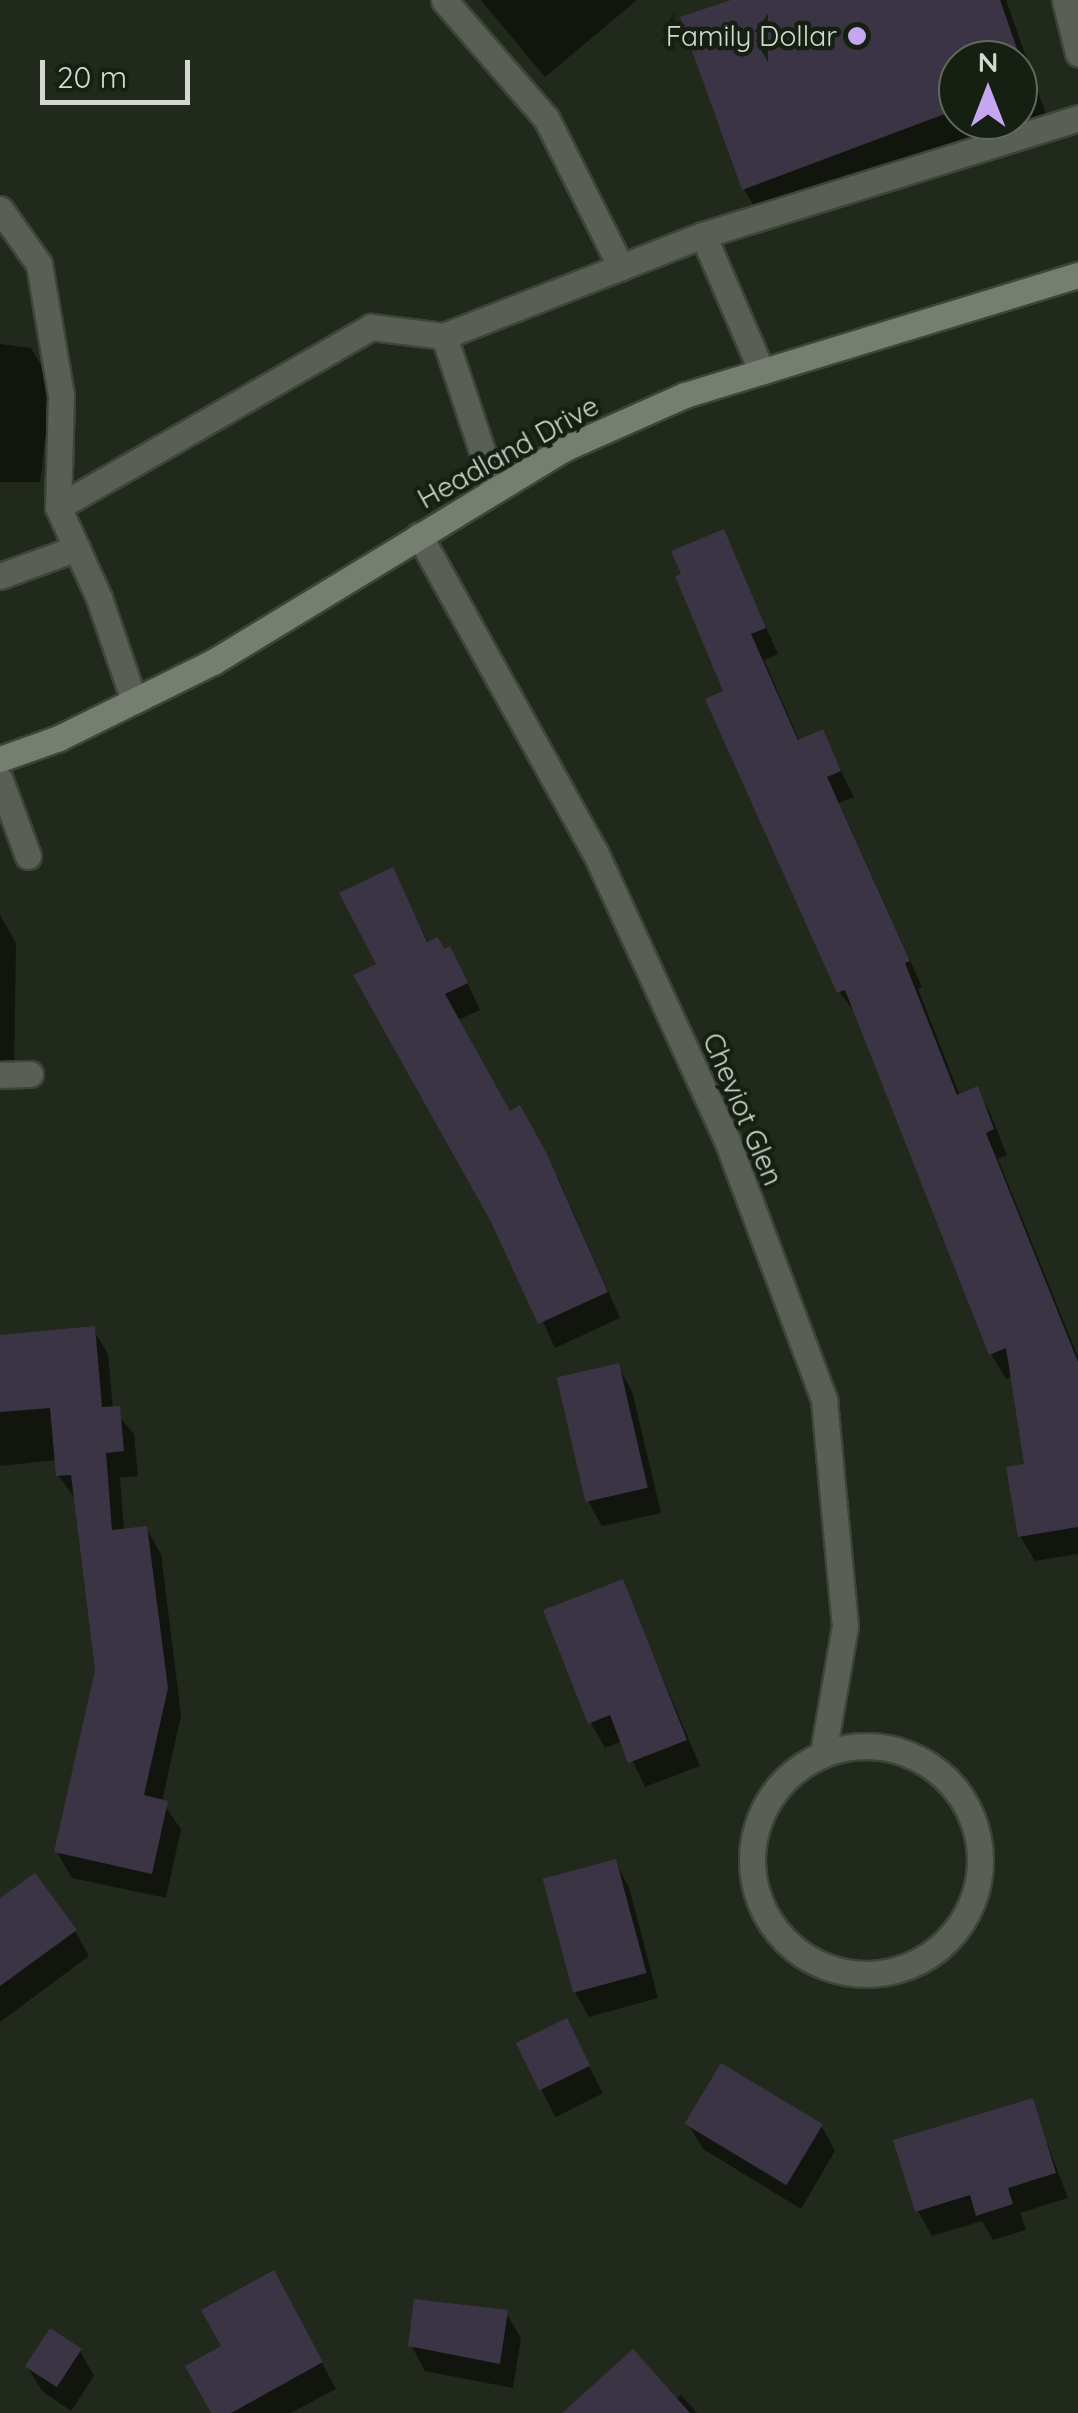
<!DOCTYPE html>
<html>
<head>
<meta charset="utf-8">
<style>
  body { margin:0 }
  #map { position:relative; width:1078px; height:2413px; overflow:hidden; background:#20291b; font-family:Quicksand,sans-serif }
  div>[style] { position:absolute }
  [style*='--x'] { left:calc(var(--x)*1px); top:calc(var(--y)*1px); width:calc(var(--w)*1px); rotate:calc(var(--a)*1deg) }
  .shadow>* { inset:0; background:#0007; transform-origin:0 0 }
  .building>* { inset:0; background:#3b3444; transform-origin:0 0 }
  .roads { filter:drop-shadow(2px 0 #3d4538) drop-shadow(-2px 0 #3d4538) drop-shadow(0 2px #3d4538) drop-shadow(0 -2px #3d4538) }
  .lane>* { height:25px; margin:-12.5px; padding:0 12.5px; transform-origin:12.5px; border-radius:12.5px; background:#595e57 }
  .street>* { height:25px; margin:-12.5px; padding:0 12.5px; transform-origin:12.5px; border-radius:12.5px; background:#595e57 }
  .street>.ring { margin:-12.5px; padding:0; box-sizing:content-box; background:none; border:25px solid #595e57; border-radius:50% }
  .secondary>* { height:25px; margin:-12.5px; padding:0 12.5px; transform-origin:12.5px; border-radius:12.5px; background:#767e72 }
  .dots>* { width:28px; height:28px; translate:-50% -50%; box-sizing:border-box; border:5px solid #162012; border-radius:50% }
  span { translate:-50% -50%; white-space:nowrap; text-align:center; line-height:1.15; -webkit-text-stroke:9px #162012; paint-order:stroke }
  .poi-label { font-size:28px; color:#d3d9d0 }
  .right { translate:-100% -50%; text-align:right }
  .street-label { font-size:28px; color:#d3d9d0 }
  .north { position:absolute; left:938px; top:40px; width:100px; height:100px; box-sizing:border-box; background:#162012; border:2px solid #626a5e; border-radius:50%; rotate:0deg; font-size:28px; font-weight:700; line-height:40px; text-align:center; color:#d3d9d0 }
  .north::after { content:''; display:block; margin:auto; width:35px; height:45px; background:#c6a6f0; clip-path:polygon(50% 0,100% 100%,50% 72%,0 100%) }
  .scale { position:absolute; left:40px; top:60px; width:150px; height:45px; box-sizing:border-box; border:5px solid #d3d9d0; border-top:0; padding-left:12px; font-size:30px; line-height:35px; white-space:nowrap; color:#d3d9d0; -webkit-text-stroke:8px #162012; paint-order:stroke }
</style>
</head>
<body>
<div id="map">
  <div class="shadow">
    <div style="clip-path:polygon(481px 0,637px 0,545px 77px)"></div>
    <div style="clip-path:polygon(evenodd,739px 0,1006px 0,1048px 120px,765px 225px,744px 189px,739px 0,958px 60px,1018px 60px,1018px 120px,958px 120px,958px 60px)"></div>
    <div style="clip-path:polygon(0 344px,31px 348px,52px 384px,40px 482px,0 482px)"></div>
    <div style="clip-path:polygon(723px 532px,778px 654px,764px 660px,800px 742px,822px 732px,854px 797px,839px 803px,922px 987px,918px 989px,960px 1096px,977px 1089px,991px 1115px,1007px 1155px,998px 1159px,1078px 1357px,1078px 1554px,1035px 1561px,1020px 1536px,1026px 1466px,1013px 1376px,1006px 1379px,991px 1354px,858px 1016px,839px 992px,708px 700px,727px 692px)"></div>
    <div style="clip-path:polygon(392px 871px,429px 944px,464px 975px,480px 1010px,458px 1020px,510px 1114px,519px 1109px,559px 1180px,620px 1318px,555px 1348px,379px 965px)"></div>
    <div style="clip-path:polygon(0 915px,16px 943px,14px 1075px,0 1074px)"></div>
    <div style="clip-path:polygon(93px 1329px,108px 1354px,113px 1409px,134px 1434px,138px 1476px,120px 1478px,124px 1531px,146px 1528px,161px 1554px,181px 1715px,162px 1802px,181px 1829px,166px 1898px,72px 1878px,57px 1852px,98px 1671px,76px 1500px,58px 1475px,57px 1460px,0 1466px,0 1337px)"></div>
    <div style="clip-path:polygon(618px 1366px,632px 1391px,661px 1513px,602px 1526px,588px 1501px)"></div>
    <div style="clip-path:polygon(622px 1582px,700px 1766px,645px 1787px,623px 1741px,605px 1748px,591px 1723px)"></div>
    <div style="clip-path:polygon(615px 1862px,629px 1887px,658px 1998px,589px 2017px,575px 1992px)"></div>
    <div style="clip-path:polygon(0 1902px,75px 1931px,89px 1956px,0 2022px)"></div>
    <div style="left:566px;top:2021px;width:81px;height:53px;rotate:63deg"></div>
    <div style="clip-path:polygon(1031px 2101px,1068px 2198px,1020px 2213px,1026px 2230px,993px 2240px,982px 2221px,932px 2236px,918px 2211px)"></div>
    <div style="clip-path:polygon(688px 2124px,821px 2125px,835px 2151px,801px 2209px,703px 2149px)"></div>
    <div style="clip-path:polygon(287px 2299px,336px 2389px,291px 2413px,214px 2413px,224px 2347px)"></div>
    <div style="clip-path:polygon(506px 2313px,521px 2338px,513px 2388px,425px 2371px,411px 2345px)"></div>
    <div style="clip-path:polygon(80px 2351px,94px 2376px,71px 2411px,42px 2391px,27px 2366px)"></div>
    <div style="clip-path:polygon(681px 2395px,697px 2413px,585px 2413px,675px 2400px)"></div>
  </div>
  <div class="building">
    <div style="clip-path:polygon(731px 0,1000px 0,1029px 83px,1018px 87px,1018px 60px,958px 60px,958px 109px,742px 190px,680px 17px)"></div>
    <div style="clip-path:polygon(724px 529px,766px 628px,751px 634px,798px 740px,823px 729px,841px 771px,827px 777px,910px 961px,905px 963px,957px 1095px,978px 1086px,994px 1129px,986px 1133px,1078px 1362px,1078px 1527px,1018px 1537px,1006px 1467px,1024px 1464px,1006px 1348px,989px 1355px,845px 990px,837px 993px,705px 699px,723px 691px,675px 576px,681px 574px,671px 551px)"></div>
    <div style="clip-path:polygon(393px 867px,427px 942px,438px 937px,444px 949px,450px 946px,468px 983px,445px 994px,510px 1111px,520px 1105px,546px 1152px,608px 1292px,538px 1324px,491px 1222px,353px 975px,376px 964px,339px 893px)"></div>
    <div style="clip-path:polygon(95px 1326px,102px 1407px,120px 1406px,124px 1451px,106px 1453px,112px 1530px,147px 1526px,168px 1688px,144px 1795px,168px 1801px,152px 1874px,54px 1852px,95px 1670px,71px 1475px,56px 1476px,50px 1408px,0 1412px,0 1335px)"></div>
    <div style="left:619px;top:1363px;width:128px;height:64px;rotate:77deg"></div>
    <div style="clip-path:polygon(623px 1579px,687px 1740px,628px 1763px,610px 1715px,588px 1724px,543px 1610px)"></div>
    <div style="left:616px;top:1859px;width:118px;height:76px;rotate:75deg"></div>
    <div style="clip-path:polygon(35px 1873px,77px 1930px,0 1986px,0 1898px)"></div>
    <div style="left:567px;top:2018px;width:53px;height:57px;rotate:64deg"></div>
    <div style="left:721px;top:2063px;width:119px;height:71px;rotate:31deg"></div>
    <div style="clip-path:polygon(1033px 2098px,1056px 2173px,1008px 2188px,1013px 2204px,976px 2216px,970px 2195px,915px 2212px,893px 2140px)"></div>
    <div style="clip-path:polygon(274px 2270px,323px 2362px,231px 2413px,211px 2413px,185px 2366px,221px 2346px,201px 2310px)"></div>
    <div style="clip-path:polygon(414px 2299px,508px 2310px,500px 2364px,408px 2346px)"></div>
    <div style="left:50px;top:2328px;width:38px;height:46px;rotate:33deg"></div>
    <div style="clip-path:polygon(633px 2349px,690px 2413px,562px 2413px)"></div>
  </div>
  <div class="roads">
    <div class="lane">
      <div style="--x:444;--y:0;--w:156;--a:49.2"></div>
      <div style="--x:546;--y:118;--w:167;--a:63.3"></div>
      <div style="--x:1065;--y:0;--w:55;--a:76.2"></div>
      <div style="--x:0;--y:209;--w:67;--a:54.7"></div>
      <div style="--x:39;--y:264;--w:133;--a:80.5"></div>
      <div style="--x:61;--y:395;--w:112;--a:91.5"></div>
      <div style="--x:58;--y:507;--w:100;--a:65.7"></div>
      <div style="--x:99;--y:598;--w:109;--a:71.2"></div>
      <div style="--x:703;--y:235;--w:149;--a:66.7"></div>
      <div style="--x:444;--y:336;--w:278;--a:-21.3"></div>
      <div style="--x:703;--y:235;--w:393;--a:-17.3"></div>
      <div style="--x:58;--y:507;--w:361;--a:-29.9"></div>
      <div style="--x:371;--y:327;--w:74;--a:7"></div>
      <div style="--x:444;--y:336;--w:162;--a:71.7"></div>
      <div style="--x:0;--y:576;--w:82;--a:-20"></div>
      <div style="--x:0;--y:780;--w:81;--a:69.8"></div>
      <div style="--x:0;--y:1075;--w:30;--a:-2"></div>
    </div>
    <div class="street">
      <div style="--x:419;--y:535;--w:363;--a:61"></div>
      <div style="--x:595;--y:852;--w:317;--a:65.4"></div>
      <div style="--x:727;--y:1140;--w:278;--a:69.5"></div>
      <div style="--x:824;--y:1400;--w:227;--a:84.7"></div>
      <div style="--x:845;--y:1626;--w:130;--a:99.8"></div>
      <div class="ring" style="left:752px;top:1746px;width:203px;height:203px"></div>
    </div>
    <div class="secondary">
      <div style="--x:0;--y:759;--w:63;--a:-19.6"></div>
      <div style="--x:59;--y:738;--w:172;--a:-26.3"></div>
      <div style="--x:213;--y:662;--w:410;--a:-31.3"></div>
      <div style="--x:563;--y:449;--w:133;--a:-23.9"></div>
      <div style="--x:685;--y:395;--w:411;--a:-17"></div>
    </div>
  </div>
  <div class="dots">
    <div style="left:857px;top:36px;background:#c6a6f0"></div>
  </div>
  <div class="poi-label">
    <span class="right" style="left:837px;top:36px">Family Dollar</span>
  </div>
  <div class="street-label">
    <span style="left:508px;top:452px;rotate:-29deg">Headland Drive</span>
    <span style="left:743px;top:1109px;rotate:67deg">Cheviot Glen</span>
  </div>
  <div class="north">N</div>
  <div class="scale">20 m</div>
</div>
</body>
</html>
